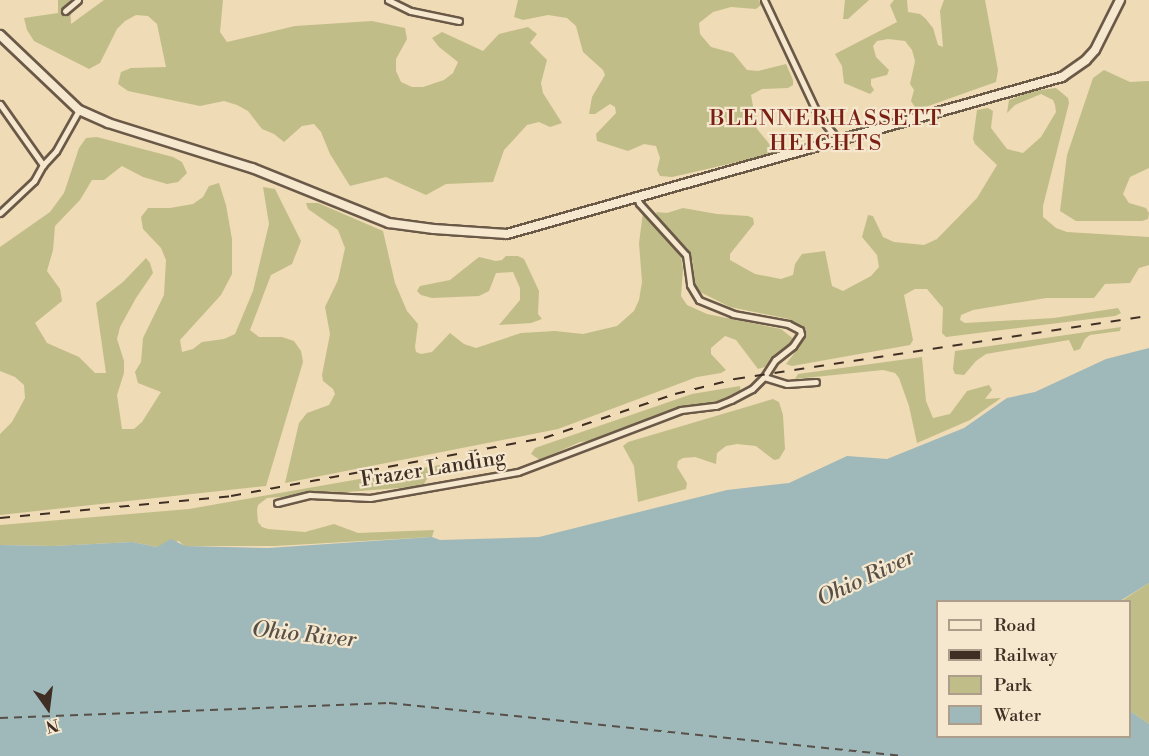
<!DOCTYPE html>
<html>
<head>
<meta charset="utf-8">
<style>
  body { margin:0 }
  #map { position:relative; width:1149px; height:756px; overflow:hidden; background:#efdbb5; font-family:"Libre Bodoni",serif }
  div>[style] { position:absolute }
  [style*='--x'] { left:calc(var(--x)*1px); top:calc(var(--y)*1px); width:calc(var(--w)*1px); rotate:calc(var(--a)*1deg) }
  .green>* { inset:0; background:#c1bd88 }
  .water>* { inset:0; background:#9fb8b9 }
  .ferry>* { height:1.5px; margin-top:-0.75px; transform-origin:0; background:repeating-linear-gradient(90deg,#575048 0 8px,transparent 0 14px) }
  .roads { filter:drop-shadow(2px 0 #6b5948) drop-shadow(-2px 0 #6b5948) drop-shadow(0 2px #6b5948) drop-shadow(0 -2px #6b5948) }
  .street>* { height:5px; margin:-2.5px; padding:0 2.5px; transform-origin:2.5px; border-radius:2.5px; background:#f5e8cf }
  .secondary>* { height:8px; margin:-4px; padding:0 4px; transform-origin:4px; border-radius:4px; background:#f5e8cf }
  .rail>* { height:1.5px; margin-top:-0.75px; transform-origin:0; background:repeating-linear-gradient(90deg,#3f2e23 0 10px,transparent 0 20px) }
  span { translate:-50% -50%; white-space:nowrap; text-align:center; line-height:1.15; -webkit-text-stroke:4.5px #f5e8cf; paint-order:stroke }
  .street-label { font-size:21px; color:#3f2e23 }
  .neighbourhood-label { font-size:22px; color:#7a1f14; letter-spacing:1.5px }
  .water-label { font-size:22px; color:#575048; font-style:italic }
  .legend { position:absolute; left:936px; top:600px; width:195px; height:138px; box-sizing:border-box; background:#f5e8cf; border:2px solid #ac9e8a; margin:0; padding:8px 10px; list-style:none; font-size:18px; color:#3f2e23 }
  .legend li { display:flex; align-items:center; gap:12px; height:30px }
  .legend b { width:30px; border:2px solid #ac9e8a }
  .north { position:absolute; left:18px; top:678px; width:60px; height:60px; -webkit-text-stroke:4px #f5e8cf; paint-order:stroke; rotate:166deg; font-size:16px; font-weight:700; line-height:24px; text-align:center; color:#3f2e23 }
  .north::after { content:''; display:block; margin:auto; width:21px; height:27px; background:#3f2e23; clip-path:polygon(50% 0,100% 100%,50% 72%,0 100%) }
</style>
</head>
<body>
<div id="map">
  <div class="green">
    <div style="clip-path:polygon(58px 0,70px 0,71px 24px,104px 0,223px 0,220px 32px,227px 42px,295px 26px,372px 21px,405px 28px,407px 39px,396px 59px,396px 71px,401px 82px,412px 87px,423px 87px,444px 80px,453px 73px,458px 62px,439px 47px,432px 38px,442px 32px,483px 51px,499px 34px,528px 27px,537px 34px,530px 43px,547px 60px,541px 83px,543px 93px,562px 123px,550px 127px,539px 122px,527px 125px,504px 150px,493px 182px,446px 184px,426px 195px,386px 177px,350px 186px,330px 154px,321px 132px,314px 124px,302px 126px,284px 142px,274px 134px,262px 129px,248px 111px,237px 105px,224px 101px,200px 106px,128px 91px,118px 84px,121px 72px,131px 68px,166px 67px,157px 24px,148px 16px,136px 15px,125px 21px,117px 29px,100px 63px,89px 69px,34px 41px,27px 30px,24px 18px,58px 13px)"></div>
    <div style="clip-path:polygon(518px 0,759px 0,761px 5px,756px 9px,731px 7px,713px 12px,699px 23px,700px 34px,711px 47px,733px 53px,747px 70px,758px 71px,786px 64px,793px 80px,793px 85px,788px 88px,762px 89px,751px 95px,757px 129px,775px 151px,764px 156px,672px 177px,660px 176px,657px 170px,660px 158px,656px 146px,644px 144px,628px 151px,597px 141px,596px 134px,616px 113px,615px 107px,610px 104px,595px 114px,589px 114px,592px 97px,605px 75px,603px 70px,583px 52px,576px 26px,567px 18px,548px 15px,523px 20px,514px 17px)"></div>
    <div style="clip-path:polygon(845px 0,869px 0,848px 19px,843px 19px)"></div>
    <div style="clip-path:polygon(894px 0,907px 0,908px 12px,920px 14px,925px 18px,933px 28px,938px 45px,943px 47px,940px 11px,944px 0,985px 0,998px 70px,996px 82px,917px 110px,911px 101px,914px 90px,910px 84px,915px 61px,912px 50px,905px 41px,888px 39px,877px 41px,873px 46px,876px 57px,889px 70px,887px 75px,871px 79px,871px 85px,874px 90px,870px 94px,844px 83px,842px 66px,835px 54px,897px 22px,890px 5px)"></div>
    <div style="clip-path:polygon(1104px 70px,1130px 82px,1149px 81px,1149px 168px,1130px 177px,1123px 194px,1129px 203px,1146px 208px,1149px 213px,1148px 219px,1142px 221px,1076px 221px,1060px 211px,1067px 155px,1093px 78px)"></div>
    <div style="clip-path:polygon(1056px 88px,1068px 98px,1069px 103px,1043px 206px,1043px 217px,1056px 228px,1067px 232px,1149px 237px,1149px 265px,1139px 268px,1130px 283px,1105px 284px,1094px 298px,1046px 298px,973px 310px,961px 315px,960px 320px,965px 323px,1054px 318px,1118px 308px,1121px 313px,1115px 316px,946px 337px,942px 333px,943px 308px,927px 289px,915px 289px,904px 295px,913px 340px,910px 345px,792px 366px,786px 364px,793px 355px,806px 330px,789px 319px,730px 307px,694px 289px,693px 262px,687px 248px,659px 220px,656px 212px,667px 213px,683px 208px,717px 214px,748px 216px,753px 218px,754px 224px,730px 254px,730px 260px,755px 274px,781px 279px,793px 275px,795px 264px,802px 254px,825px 251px,832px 286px,843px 291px,871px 276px,879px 267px,877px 255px,862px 237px,868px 215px,873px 216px,883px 237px,894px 242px,924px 245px,937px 239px,977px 198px,997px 165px,975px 144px,973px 139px,977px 110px,988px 108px,993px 111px,991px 128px,1007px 149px,1023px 153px,1041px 137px,1056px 112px,1055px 105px,1053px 100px,1041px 94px,1015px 105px,1007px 113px,1009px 100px,1032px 91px)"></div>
    <div style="clip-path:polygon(97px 137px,173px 157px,182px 162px,187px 173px,178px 182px,167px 184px,143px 177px,122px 166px,104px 180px,92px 180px,80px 200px,55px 226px,53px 250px,47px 271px,60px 289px,62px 301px,35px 323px,47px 343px,79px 357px,95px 373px,106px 373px,96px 303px,123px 282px,146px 258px,150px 263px,153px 273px,136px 298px,120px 327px,117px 339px,124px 361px,124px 373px,117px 395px,122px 429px,134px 429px,142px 422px,161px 392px,138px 383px,135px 372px,141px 362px,143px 338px,164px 295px,166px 260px,161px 248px,143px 229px,141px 217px,148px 208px,170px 208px,193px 204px,203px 197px,209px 186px,219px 183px,226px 205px,232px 239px,232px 274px,221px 295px,180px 340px,182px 352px,193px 349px,202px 342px,224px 339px,235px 334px,253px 291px,269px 224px,263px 187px,275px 189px,301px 241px,292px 264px,271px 275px,250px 330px,259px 337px,282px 337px,294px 341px,301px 351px,303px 362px,266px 486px,0 515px,0 434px,12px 422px,25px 398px,24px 385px,15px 377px,0 371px,0 247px,50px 212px,64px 193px,79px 148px,86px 138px)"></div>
    <div style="clip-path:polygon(306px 203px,318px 203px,383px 231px,395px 283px,407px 311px,418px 324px,415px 347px,416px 352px,421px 354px,432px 352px,450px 333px,464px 344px,476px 348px,521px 333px,555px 331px,583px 334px,617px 326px,634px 311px,639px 300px,642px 282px,639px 243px,643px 212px,681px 257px,683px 269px,681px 296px,687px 305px,707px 314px,781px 329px,795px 340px,765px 367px,758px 369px,736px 340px,725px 336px,711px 348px,711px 354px,726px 370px,721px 373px,697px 377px,558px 429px,285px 483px,299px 423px,307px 413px,329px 405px,335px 394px,333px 389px,323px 381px,322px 375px,330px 334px,325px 307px,338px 280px,345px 248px,338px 230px,308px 209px)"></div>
    <div style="clip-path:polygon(506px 256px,518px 256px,524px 259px,539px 291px,538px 314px,542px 319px,531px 323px,499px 325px,520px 300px,520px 288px,513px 272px,496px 273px,489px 291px,479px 296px,432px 298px,421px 295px,417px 291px,420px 286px,450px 280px,479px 257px,496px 261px,502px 260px)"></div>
    <div style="clip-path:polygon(1121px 327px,1120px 331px,1090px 335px,1085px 339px,1080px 349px,1074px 351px,1069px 340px,986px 354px,976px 361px,964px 375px,955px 374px,953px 369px,955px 351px)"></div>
    <div style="clip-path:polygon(922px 357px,926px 401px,933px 418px,950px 414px,967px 391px,989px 385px,992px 390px,985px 399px,1001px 398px,970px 420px,917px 443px,909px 406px,899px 378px,895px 373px,883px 370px,795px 379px,798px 374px)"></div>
    <div style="clip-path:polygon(740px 386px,741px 397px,685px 413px,616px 438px,580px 442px,540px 460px,531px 454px,535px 448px,692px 394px)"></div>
    <div style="clip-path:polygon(773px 399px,779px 402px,783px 415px,785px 449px,779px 459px,774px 460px,756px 446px,737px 444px,726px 446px,717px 453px,716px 464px,695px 457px,683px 458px,678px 461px,677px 467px,687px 483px,686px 489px,638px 502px,634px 466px,623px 446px,628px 442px)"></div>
    <div style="clip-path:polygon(468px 460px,471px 465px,469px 470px,458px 467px,441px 471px,430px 474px,424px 484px,413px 487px,267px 498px,258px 505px,257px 510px,258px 522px,262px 527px,268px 529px,305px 532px,334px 524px,358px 533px,434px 530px,432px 537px,275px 546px,184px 546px,179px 541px,157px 547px,132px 542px,54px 546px,0 545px,0 525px,189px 509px)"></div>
    <div style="clip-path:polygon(1149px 583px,1149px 724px,1130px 711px,1130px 602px,1120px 602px)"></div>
  </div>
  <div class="water">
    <div style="clip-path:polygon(1149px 348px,1149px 583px,1120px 601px,938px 602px,938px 736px,1130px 736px,1130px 711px,1149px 724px,1149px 756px,0 756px,0 545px,54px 546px,132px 542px,157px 547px,171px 539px,185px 546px,268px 548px,432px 537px,440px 540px,539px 537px,727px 490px,789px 483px,847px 456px,887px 459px,964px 428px,1007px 398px,1035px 392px,1106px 359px)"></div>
  </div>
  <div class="ferry">
    <div style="--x:0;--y:718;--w:389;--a:-2.2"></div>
    <div style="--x:389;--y:703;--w:517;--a:5.89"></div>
  </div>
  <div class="roads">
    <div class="street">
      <div style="--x:388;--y:0;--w:25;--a:26"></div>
      <div style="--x:411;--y:11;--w:49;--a:11.8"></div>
      <div style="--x:764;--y:0;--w:127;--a:64.8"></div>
      <div style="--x:818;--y:115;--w:33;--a:51"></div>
      <div style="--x:65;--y:11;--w:17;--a:-40"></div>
      <div style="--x:0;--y:104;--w:75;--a:54.8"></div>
      <div style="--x:636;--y:195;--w:9;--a:69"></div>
      <div style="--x:639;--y:203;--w:70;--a:47.9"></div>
      <div style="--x:686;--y:255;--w:30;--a:82"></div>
      <div style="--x:690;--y:285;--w:17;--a:59"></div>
      <div style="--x:699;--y:300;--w:37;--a:22"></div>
      <div style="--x:733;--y:314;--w:56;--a:10.3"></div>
      <div style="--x:788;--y:324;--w:13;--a:27"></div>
      <div style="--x:800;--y:330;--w:4;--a:76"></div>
      <div style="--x:801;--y:334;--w:14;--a:124"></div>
      <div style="--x:793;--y:346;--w:23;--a:142"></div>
      <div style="--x:775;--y:360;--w:20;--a:123"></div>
      <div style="--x:0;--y:213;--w:47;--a:-43.3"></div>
      <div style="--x:34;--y:181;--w:18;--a:-61"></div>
      <div style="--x:43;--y:165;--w:19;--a:-47"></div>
      <div style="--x:56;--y:151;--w:47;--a:-60.7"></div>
      <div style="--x:277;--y:503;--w:34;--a:-14"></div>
      <div style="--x:310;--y:495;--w:60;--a:2.9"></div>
      <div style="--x:370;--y:498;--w:150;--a:-10"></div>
      <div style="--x:518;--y:472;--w:174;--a:-20.8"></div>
      <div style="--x:681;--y:410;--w:35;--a:-7"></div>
      <div style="--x:716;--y:406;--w:16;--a:-22"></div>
      <div style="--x:731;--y:400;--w:24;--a:-28"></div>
      <div style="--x:752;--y:389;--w:17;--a:-45"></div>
      <div style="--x:764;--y:377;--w:24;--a:17"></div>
      <div style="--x:787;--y:384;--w:29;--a:-4"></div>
    </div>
    <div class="secondary">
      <div style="--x:0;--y:35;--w:109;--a:43.5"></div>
      <div style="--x:79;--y:110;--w:32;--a:24"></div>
      <div style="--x:108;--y:123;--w:151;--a:17.4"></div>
      <div style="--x:252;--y:168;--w:148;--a:21.9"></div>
      <div style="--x:389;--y:223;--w:45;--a:7.6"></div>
      <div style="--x:434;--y:229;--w:73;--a:3.9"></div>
      <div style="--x:507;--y:234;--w:577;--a:-15.8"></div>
      <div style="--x:1062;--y:77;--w:29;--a:-35"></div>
      <div style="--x:1086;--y:60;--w:13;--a:-48"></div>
      <div style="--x:1095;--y:50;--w:56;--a:-63.4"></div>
    </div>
  </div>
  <div class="rail">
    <div style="--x:0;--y:518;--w:232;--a:-5.4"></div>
    <div style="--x:231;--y:496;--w:318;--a:-10.5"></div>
    <div style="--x:544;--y:438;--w:138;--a:-18.6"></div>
    <div style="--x:675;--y:394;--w:62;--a:-14"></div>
    <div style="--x:735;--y:379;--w:419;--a:-8.7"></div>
  </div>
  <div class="street-label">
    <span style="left:433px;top:469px;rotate:-9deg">Frazer Landing</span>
  </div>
  <div class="neighbourhood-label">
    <span style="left:826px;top:131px">BLENNERHASSETT<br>HEIGHTS</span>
  </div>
  <div class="water-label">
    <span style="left:866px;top:578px;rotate:-25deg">Ohio River</span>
    <span style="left:304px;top:635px;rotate:6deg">Ohio River</span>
  </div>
  <ul class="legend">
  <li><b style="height:8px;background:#f5e8cf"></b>Road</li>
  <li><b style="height:8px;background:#3f2e23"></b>Railway</li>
  <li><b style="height:16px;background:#c1bd88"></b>Park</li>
  <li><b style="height:16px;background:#9fb8b9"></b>Water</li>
  </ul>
  <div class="north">N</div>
</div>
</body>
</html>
